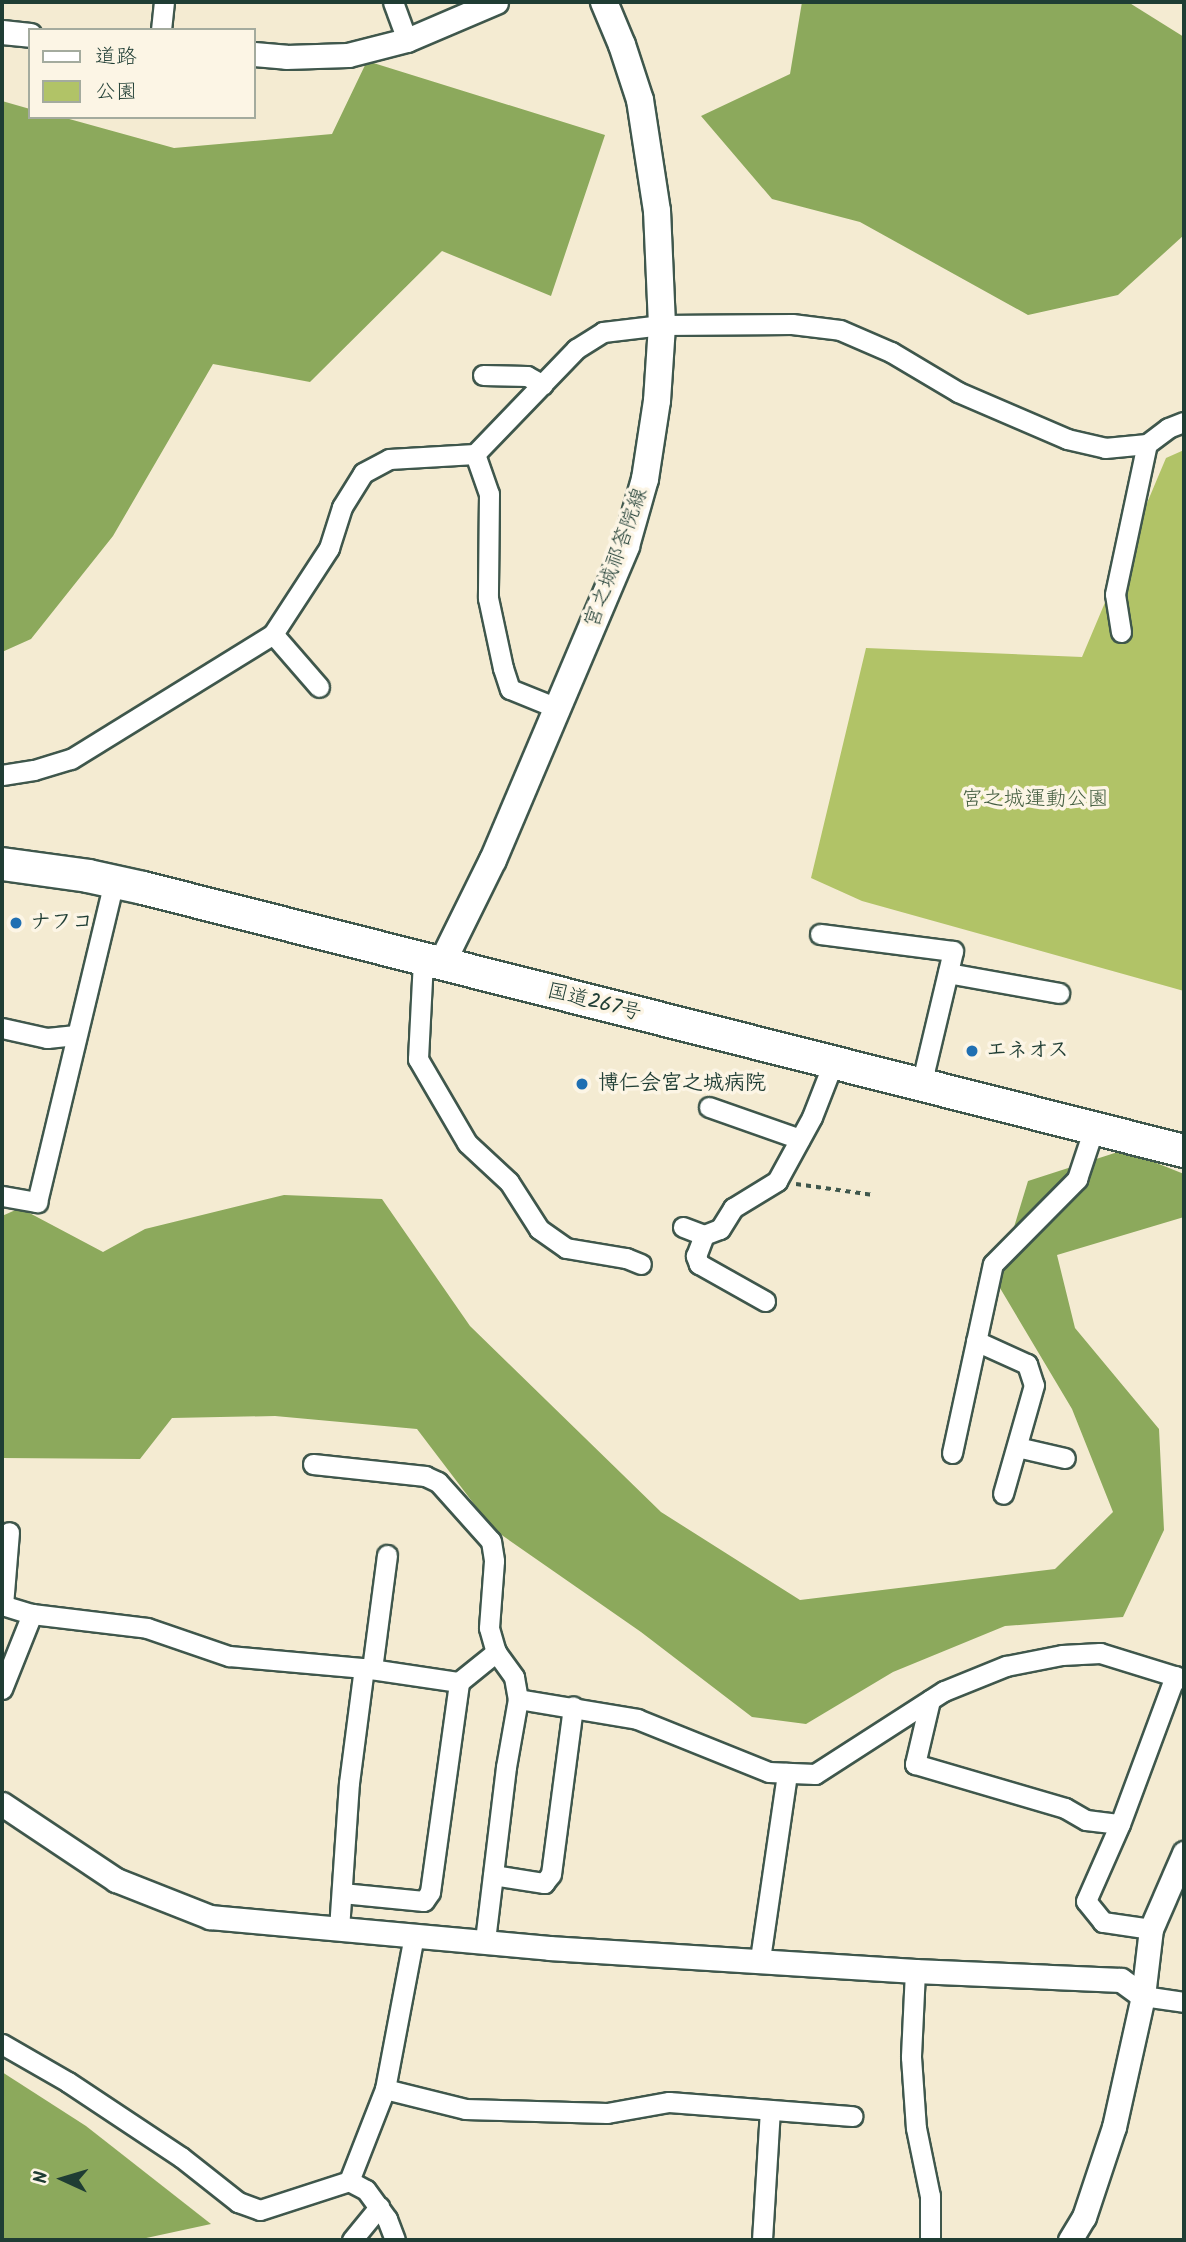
<!DOCTYPE html>
<html>
<head>
<meta charset="utf-8">
<style>
  body { margin:0 }
  #map { position:relative; width:1186px; height:2242px; overflow:hidden; background:#f4ebd2; font-family:Kalam,"Klee One",sans-serif }
  div>[style] { position:absolute }
  [style*='--x'] { left:calc(var(--x)*1px); top:calc(var(--y)*1px); width:calc(var(--w)*1px); rotate:calc(var(--a)*1deg) }
  .green>* { inset:0; background:#b1c367 }
  .forest>* { inset:0; background:#8ca95c }
  .path>* { height:3.5px; margin-top:-1.75px; transform-origin:0; background:repeating-linear-gradient(90deg,#3f574c 0 5px,transparent 0 10px) }
  .roads { filter:drop-shadow(2px 0 #3f574c) drop-shadow(-2px 0 #3f574c) drop-shadow(0 2px #3f574c) drop-shadow(0 -2px #3f574c) }
  .minor>* { height:19px; margin:-9.5px; padding:0 9.5px; transform-origin:9.5px; border-radius:9.5px; background:#fff }
  .tertiary>* { height:23px; margin:-11.5px; padding:0 11.5px; transform-origin:11.5px; border-radius:11.5px; background:#fff }
  .secondary>* { height:26px; margin:-13px; padding:0 13px; transform-origin:13px; border-radius:13px; background:#fff }
  .trunk>* { height:32px; margin:-16px; padding:0 16px; transform-origin:16px; border-radius:16px; background:#fff }
  .dots>* { width:19px; height:19px; translate:-50% -50%; box-sizing:border-box; border:4px solid #fcf5e5; border-radius:50% }
  span { translate:-50% -50%; white-space:nowrap; text-align:center; line-height:1.15; -webkit-text-stroke:7px #fcf5e5; paint-order:stroke }
  .street-label { font-size:21px; color:#1f3d34 }
  .park-label { font-size:21px; color:#445e41 }
  .poi-label { font-size:21px; color:#1f3d34; font-weight:700 }
  .left { translate:0 -50%; text-align:left }
  .frame { position:absolute; inset:0; border:4px solid #1f3d34; pointer-events:none }
  .legend { position:absolute; left:28px; top:28px; width:228px; height:91px; box-sizing:border-box; background:#fcf5e5; border:2px solid #a4ab9e; margin:0; padding:9px 12px; list-style:none; font-size:21px; color:#1f3d34 }
  .legend li { display:flex; align-items:center; gap:14px; height:35px }
  .legend b { width:35px; border:2px solid #a4ab9e }
  .north { position:absolute; left:28px; top:2144px; width:70px; height:70px; -webkit-text-stroke:5px #fcf5e5; paint-order:stroke; rotate:274deg; font-size:19px; font-weight:700; line-height:28px; text-align:center; color:#1f3d34 }
  .north::after { content:''; display:block; margin:auto; width:24px; height:32px; background:#1f3d34; clip-path:polygon(50% 0,100% 100%,50% 72%,0 100%) }
</style>
</head>
<body>
<div id="map">
  <div class="green">
    <div style="clip-path:polygon(1184px 450px,1184px 991px,862px 901px,811px 878px,866px 648px,1082px 657px,1166px 458px)"></div>
  </div>
  <div class="forest">
    <div style="clip-path:polygon(802px 2px,1128px 2px,1184px 37px,1184px 235px,1118px 295px,1028px 315px,860px 222px,772px 199px,701px 116px,790px 74px)"></div>
    <div style="clip-path:polygon(367px 61px,605px 135px,551px 296px,442px 251px,310px 382px,213px 364px,113px 536px,31px 639px,2px 652px,2px 101px,30px 109px,30px 117px,62px 117px,174px 148px,332px 134px)"></div>
    <div style="clip-path:polygon(1124px 1150px,1184px 1174px,1184px 1217px,1057px 1255px,1075px 1328px,1159px 1429px,1164px 1530px,1123px 1617px,1005px 1626px,893px 1672px,806px 1724px,752px 1717px,641px 1632px,493px 1529px,417px 1429px,275px 1416px,172px 1418px,140px 1459px,2px 1458px,2px 1216px,20px 1208px,103px 1252px,145px 1229px,284px 1195px,382px 1199px,470px 1326px,661px 1512px,800px 1600px,1055px 1569px,1113px 1512px,1072px 1409px,997px 1283px,1028px 1181px)"></div>
    <div style="clip-path:polygon(2px 2072px,86px 2126px,211px 2224px,137px 2240px,2px 2240px)"></div>
  </div>
  <div class="path">
    <div style="--x:796;--y:1184;--w:78;--a:8.1"></div>
  </div>
  <div class="roads">
    <div class="minor">
      <div style="--x:393;--y:2;--w:40;--a:69.8"></div>
      <div style="--x:161;--y:30;--w:28;--a:-84"></div>
      <div style="--x:483;--y:375;--w:44;--a:1.3"></div>
      <div style="--x:527;--y:376;--w:18;--a:29"></div>
      <div style="--x:475;--y:454;--w:42;--a:70.7"></div>
      <div style="--x:489;--y:494;--w:104;--a:90.6"></div>
      <div style="--x:488;--y:598;--w:72;--a:77.9"></div>
      <div style="--x:503;--y:668;--w:22;--a:72"></div>
      <div style="--x:510;--y:689;--w:51;--a:22"></div>
      <div style="--x:1121;--y:632;--w:38;--a:-99"></div>
      <div style="--x:1115;--y:594;--w:153;--a:-78"></div>
      <div style="--x:273;--y:634;--w:70;--a:49"></div>
      <div style="--x:2;--y:775;--w:32;--a:-9"></div>
      <div style="--x:34;--y:770;--w:39;--a:-17"></div>
      <div style="--x:71;--y:759;--w:238;--a:-31.7"></div>
      <div style="--x:273;--y:634;--w:103;--a:-56.9"></div>
      <div style="--x:329;--y:548;--w:43;--a:-72.4"></div>
      <div style="--x:342;--y:507;--w:40;--a:-58"></div>
      <div style="--x:363;--y:473;--w:30;--a:-28"></div>
      <div style="--x:389;--y:459;--w:86;--a:-3.3"></div>
      <div style="--x:475;--y:454;--w:146;--a:-46.1"></div>
      <div style="--x:576;--y:349;--w:32;--a:-32"></div>
      <div style="--x:603;--y:332;--w:59;--a:-6.8"></div>
      <div style="--x:662;--y:325;--w:130;--a:-0.4"></div>
      <div style="--x:792;--y:324;--w:48;--a:7.1"></div>
      <div style="--x:840;--y:330;--w:56;--a:23.3"></div>
      <div style="--x:891;--y:352;--w:78;--a:30.8"></div>
      <div style="--x:958;--y:392;--w:119;--a:23.3"></div>
      <div style="--x:1067;--y:439;--w:39;--a:13"></div>
      <div style="--x:1105;--y:448;--w:42;--a:-5.4"></div>
      <div style="--x:1147;--y:444;--w:26;--a:-37"></div>
      <div style="--x:1168;--y:428;--w:17;--a:-21"></div>
      <div style="--x:820;--y:934;--w:134;--a:7.3"></div>
      <div style="--x:953;--y:951;--w:138;--a:103.4"></div>
      <div style="--x:423;--y:960;--w:99;--a:92.9"></div>
      <div style="--x:418;--y:1059;--w:97;--a:59.7"></div>
      <div style="--x:467;--y:1143;--w:57;--a:42.9"></div>
      <div style="--x:509;--y:1182;--w:56;--a:57.4"></div>
      <div style="--x:539;--y:1229;--w:33;--a:35"></div>
      <div style="--x:566;--y:1248;--w:61;--a:9.5"></div>
      <div style="--x:626;--y:1258;--w:16;--a:22"></div>
      <div style="--x:948;--y:973;--w:113;--a:10.2"></div>
      <div style="--x:2;--y:1028;--w:46;--a:12.5"></div>
      <div style="--x:47;--y:1038;--w:29;--a:-6"></div>
      <div style="--x:709;--y:1107;--w:96;--a:19.4"></div>
      <div style="--x:2;--y:1196;--w:36;--a:10"></div>
      <div style="--x:37;--y:1202;--w:329;--a:-76.5"></div>
      <div style="--x:683;--y:1227;--w:22;--a:21"></div>
      <div style="--x:765;--y:1301;--w:76;--a:-150.7"></div>
      <div style="--x:699;--y:1264;--w:9;--a:-111"></div>
      <div style="--x:696;--y:1256;--w:22;--a:-69"></div>
      <div style="--x:704;--y:1235;--w:17;--a:-21"></div>
      <div style="--x:720;--y:1229;--w:25;--a:-58"></div>
      <div style="--x:733;--y:1208;--w:52;--a:-31.5"></div>
      <div style="--x:777;--y:1181;--w:73;--a:-61.3"></div>
      <div style="--x:812;--y:1117;--w:58;--a:-68.7"></div>
      <div style="--x:976;--y:1341;--w:56;--a:24.3"></div>
      <div style="--x:1027;--y:1364;--w:22;--a:72"></div>
      <div style="--x:1034;--y:1385;--w:113;--a:105.9"></div>
      <div style="--x:1017;--y:1447;--w:49;--a:12.9"></div>
      <div style="--x:952;--y:1453;--w:193;--a:-77.8"></div>
      <div style="--x:993;--y:1264;--w:120;--a:-45.3"></div>
      <div style="--x:1077;--y:1179;--w:54;--a:-71.6"></div>
      <div style="--x:313;--y:1464;--w:113;--a:6.1"></div>
      <div style="--x:425;--y:1476;--w:14;--a:25"></div>
      <div style="--x:438;--y:1482;--w:79;--a:48.1"></div>
      <div style="--x:491;--y:1541;--w:20;--a:81"></div>
      <div style="--x:494;--y:1561;--w:67;--a:94.3"></div>
      <div style="--x:489;--y:1628;--w:25;--a:74"></div>
      <div style="--x:2;--y:1605;--w:31;--a:17"></div>
      <div style="--x:32;--y:1614;--w:116;--a:6.9"></div>
      <div style="--x:147;--y:1628;--w:87;--a:18.9"></div>
      <div style="--x:229;--y:1656;--w:136;--a:5.1"></div>
      <div style="--x:364;--y:1668;--w:96;--a:8.4"></div>
      <div style="--x:459;--y:1682;--w:48;--a:-39"></div>
      <div style="--x:496;--y:1652;--w:31;--a:54"></div>
      <div style="--x:514;--y:1677;--w:22;--a:80"></div>
      <div style="--x:518;--y:1699;--w:69;--a:100"></div>
      <div style="--x:506;--y:1767;--w:175;--a:96.9"></div>
      <div style="--x:3;--y:1605;--w:73;--a:-85.3"></div>
      <div style="--x:372;--y:1669;--w:115;--a:-82.5"></div>
      <div style="--x:2;--y:1689;--w:81;--a:-68.2"></div>
      <div style="--x:518;--y:1699;--w:121;--a:9.5"></div>
      <div style="--x:637;--y:1719;--w:142;--a:21.9"></div>
      <div style="--x:769;--y:1772;--w:46;--a:2.5"></div>
      <div style="--x:815;--y:1774;--w:153;--a:-32.8"></div>
      <div style="--x:944;--y:1691;--w:67;--a:-22"></div>
      <div style="--x:1006;--y:1666;--w:57;--a:-11.1"></div>
      <div style="--x:1062;--y:1655;--w:38;--a:-3"></div>
      <div style="--x:1100;--y:1653;--w:88;--a:17.2"></div>
      <div style="--x:930;--y:1700;--w:66;--a:103.2"></div>
      <div style="--x:915;--y:1764;--w:156;--a:16.3"></div>
      <div style="--x:1065;--y:1808;--w:24;--a:30"></div>
      <div style="--x:1086;--y:1820;--w:34;--a:7"></div>
      <div style="--x:493;--y:1875;--w:52;--a:8.9"></div>
      <div style="--x:544;--y:1883;--w:11;--a:-52"></div>
      <div style="--x:551;--y:1874;--w:169;--a:-82.5"></div>
      <div style="--x:342;--y:1893;--w:82;--a:5.6"></div>
      <div style="--x:424;--y:1901;--w:11;--a:-56"></div>
      <div style="--x:430;--y:1892;--w:212;--a:-82.1"></div>
      <div style="--x:339;--y:1929;--w:146;--a:-86.1"></div>
      <div style="--x:349;--y:1783;--w:116;--a:-82.6"></div>
      <div style="--x:1151;--y:1929;--w:49;--a:-171.7"></div>
      <div style="--x:1103;--y:1922;--w:27;--a:-129"></div>
      <div style="--x:1086;--y:1901;--w:84;--a:-66.2"></div>
      <div style="--x:1120;--y:1824;--w:158;--a:-69.6"></div>
      <div style="--x:760;--y:1959;--w:188;--a:-81.7"></div>
      <div style="--x:915;--y:1971;--w:86;--a:92.7"></div>
      <div style="--x:911;--y:2057;--w:71;--a:86"></div>
      <div style="--x:916;--y:2128;--w:69;--a:78.4"></div>
      <div style="--x:930;--y:2196;--w:44;--a:90"></div>
      <div style="--x:1143;--y:1996;--w:41;--a:8.3"></div>
      <div style="--x:2;--y:2044;--w:76;--a:29.9"></div>
      <div style="--x:68;--y:2082;--w:136;--a:33.6"></div>
      <div style="--x:181;--y:2157;--w:73;--a:38.3"></div>
      <div style="--x:238;--y:2202;--w:23;--a:20"></div>
      <div style="--x:260;--y:2210;--w:94;--a:-18"></div>
      <div style="--x:349;--y:2181;--w:19;--a:28"></div>
      <div style="--x:366;--y:2190;--w:36;--a:54"></div>
      <div style="--x:387;--y:2219;--w:22;--a:69"></div>
      <div style="--x:385;--y:2089;--w:82;--a:14"></div>
      <div style="--x:465;--y:2109;--w:142;--a:1.6"></div>
      <div style="--x:607;--y:2113;--w:63;--a:-10.1"></div>
      <div style="--x:669;--y:2102;--w:184;--a:4.4"></div>
      <div style="--x:349;--y:2181;--w:99;--a:-68.6"></div>
      <div style="--x:385;--y:2089;--w:157;--a:-79.3"></div>
      <div style="--x:352;--y:2240;--w:43;--a:-50.7"></div>
      <div style="--x:762;--y:2240;--w:130;--a:-86.5"></div>
    </div>
    <div class="tertiary">
      <div style="--x:2;--y:32;--w:28;--a:6"></div>
      <div style="--x:254;--y:54;--w:32;--a:5"></div>
      <div style="--x:286;--y:57;--w:62;--a:-1.8"></div>
      <div style="--x:348;--y:55;--w:61;--a:-14.3"></div>
      <div style="--x:407;--y:40;--w:97;--a:-23.1"></div>
      <div style="--x:2;--y:1804;--w:137;--a:33.7"></div>
      <div style="--x:116;--y:1880;--w:101;--a:21.5"></div>
      <div style="--x:210;--y:1917;--w:340;--a:5.2"></div>
      <div style="--x:549;--y:1948;--w:367;--a:3.6"></div>
      <div style="--x:915;--y:1971;--w:206;--a:2.5"></div>
      <div style="--x:1121;--y:1980;--w:27;--a:36"></div>
      <div style="--x:1070;--y:2240;--w:27;--a:-59"></div>
      <div style="--x:1084;--y:2217;--w:95;--a:-71.6"></div>
      <div style="--x:1114;--y:2127;--w:134;--a:-77.5"></div>
      <div style="--x:1143;--y:1996;--w:67;--a:-83.2"></div>
      <div style="--x:1151;--y:1929;--w:83;--a:-66.5"></div>
    </div>
    <div class="secondary">
      <div style="--x:441;--y:965;--w:117;--a:-63.7"></div>
      <div style="--x:493;--y:860;--w:341;--a:-67"></div>
      <div style="--x:626;--y:546;--w:70;--a:-74.2"></div>
      <div style="--x:645;--y:479;--w:79;--a:-81.3"></div>
      <div style="--x:657;--y:401;--w:76;--a:-86.2"></div>
      <div style="--x:662;--y:325;--w:114;--a:-92.5"></div>
      <div style="--x:657;--y:211;--w:112;--a:-98.7"></div>
      <div style="--x:640;--y:100;--w:58;--a:-108.1"></div>
      <div style="--x:622;--y:45;--w:47;--a:-112.7"></div>
    </div>
    <div class="trunk">
      <div style="--x:2;--y:864;--w:87;--a:7.9"></div>
      <div style="--x:88;--y:876;--w:56;--a:12.3"></div>
      <div style="--x:143;--y:888;--w:1074;--a:14.18"></div>
    </div>
  </div>
  <div class="dots">
    <div style="left:16px;top:923px;background:#1f6fb2"></div>
    <div style="left:972px;top:1051px;background:#1f6fb2"></div>
    <div style="left:582px;top:1084px;background:#1f6fb2"></div>
  </div>
  <div class="street-label">
    <span style="left:617px;top:558px;rotate:-70deg">宮之城祁答院線</span>
    <span style="left:594px;top:1003px;rotate:14deg">国道267号</span>
  </div>
  <div class="park-label">
    <span style="left:1035px;top:800px">宮之城運動公園</span>
  </div>
  <div class="poi-label">
    <span class="left" style="left:30px;top:923px">ナフコ</span>
    <span class="left" style="left:986px;top:1051px">エネオス</span>
    <span class="left" style="left:598px;top:1084px">博仁会宮之城病院</span>
  </div>
  <div class="frame"></div>
  <ul class="legend">
  <li><b style="height:9px;background:#fff"></b>道路</li>
  <li><b style="height:19px;background:#b1c367"></b>公園</li>
  </ul>
  <div class="north">N</div>
</div>
</body>
</html>
